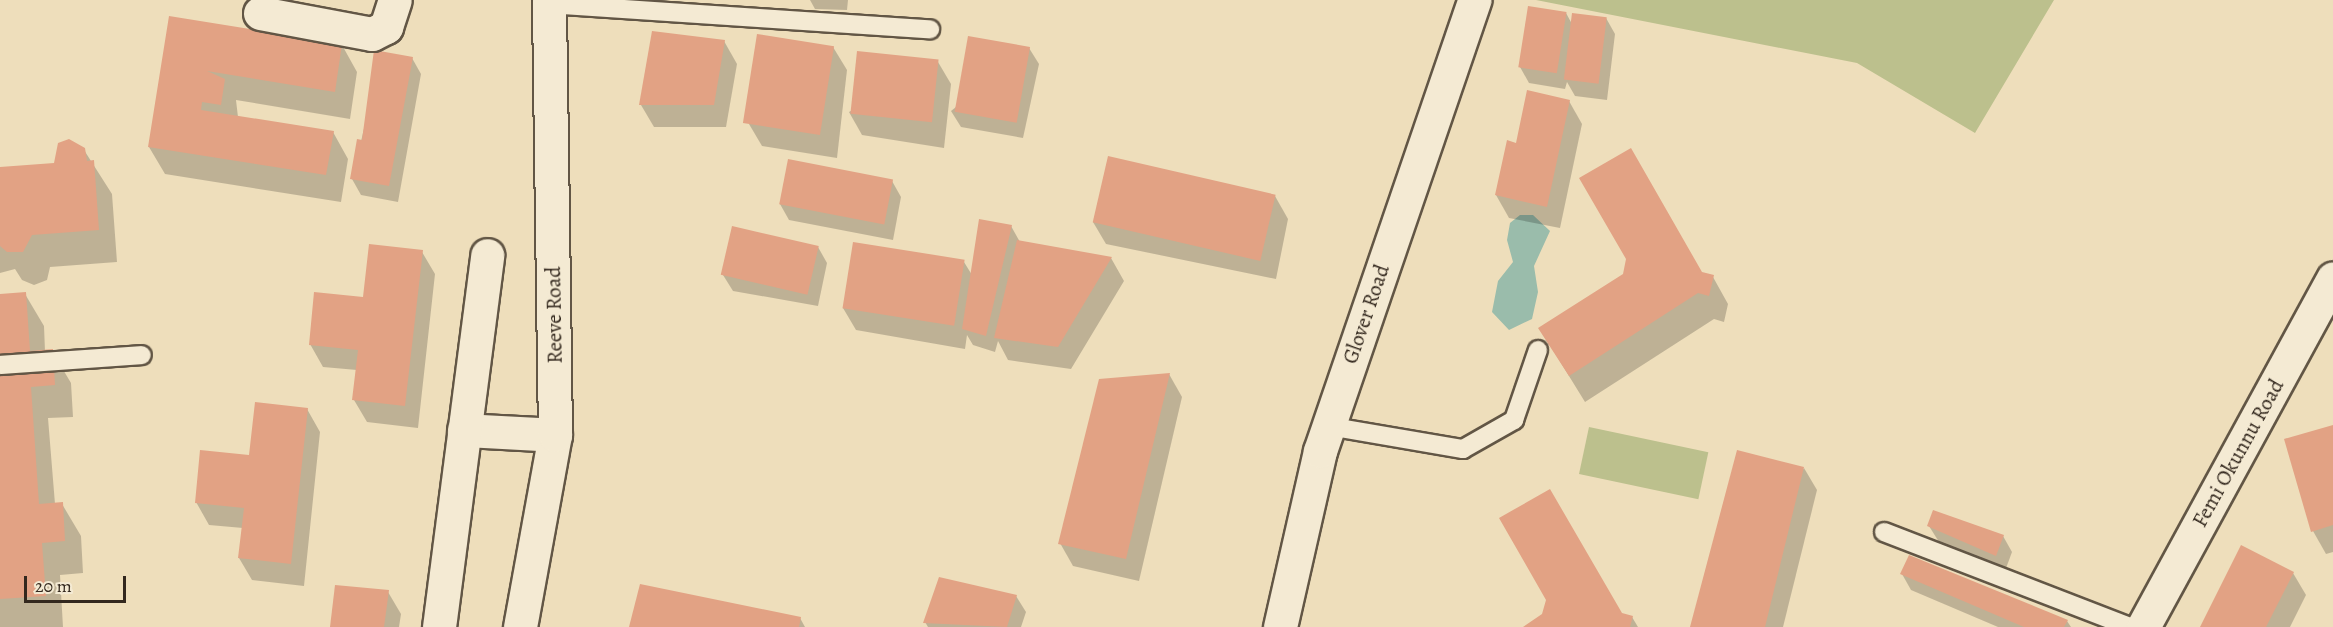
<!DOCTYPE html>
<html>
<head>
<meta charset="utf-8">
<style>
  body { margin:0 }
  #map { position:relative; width:2333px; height:627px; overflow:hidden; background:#eedebb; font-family:Alegreya,serif }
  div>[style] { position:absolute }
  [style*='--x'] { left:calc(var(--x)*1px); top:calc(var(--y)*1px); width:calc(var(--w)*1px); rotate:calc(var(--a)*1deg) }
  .green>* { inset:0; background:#bcc08d; transform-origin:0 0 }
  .water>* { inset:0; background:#9abcab }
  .shadow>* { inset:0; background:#0003 }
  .building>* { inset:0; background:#e2a284; transform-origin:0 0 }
  .roads { filter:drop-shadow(2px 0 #625645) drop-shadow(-2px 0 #625645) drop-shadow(0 2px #625645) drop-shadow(0 -2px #625645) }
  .lane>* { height:18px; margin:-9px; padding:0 9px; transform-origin:9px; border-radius:9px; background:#f4ead3 }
  .street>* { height:33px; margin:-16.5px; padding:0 16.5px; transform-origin:16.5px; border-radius:16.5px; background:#f4ead3 }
  .secondary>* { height:33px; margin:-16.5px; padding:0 16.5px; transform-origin:16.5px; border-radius:16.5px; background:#f4ead3 }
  span { translate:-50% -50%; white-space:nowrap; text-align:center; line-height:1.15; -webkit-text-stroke:4.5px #f4ead3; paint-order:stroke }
  .street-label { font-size:21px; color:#33281e }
  .scale { position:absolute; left:24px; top:576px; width:102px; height:27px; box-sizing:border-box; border:3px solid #33281e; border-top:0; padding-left:8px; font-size:18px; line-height:21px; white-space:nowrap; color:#33281e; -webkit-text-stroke:4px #f4ead3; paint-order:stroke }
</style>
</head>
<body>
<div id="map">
  <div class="green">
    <div style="clip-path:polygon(1536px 0,2054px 0,1975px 133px,1857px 63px)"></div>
    <div style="left:1589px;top:427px;width:122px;height:48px;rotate:12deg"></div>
  </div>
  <div class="water">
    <div style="clip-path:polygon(1520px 215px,1533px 215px,1550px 231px,1534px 266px,1538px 292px,1532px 319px,1509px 330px,1492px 312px,1498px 281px,1513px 262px,1507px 240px,1510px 223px)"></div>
  </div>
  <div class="shadow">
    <div style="clip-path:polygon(810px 0,848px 0,847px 10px,815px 9px)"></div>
    <div style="clip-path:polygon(1566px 13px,1572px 24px,1606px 18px,1615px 34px,1607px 100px,1575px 96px,1567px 82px,1565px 89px,1529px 83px,1520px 67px)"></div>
    <div style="clip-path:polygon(170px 17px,342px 45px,357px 72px,350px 119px,236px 100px,238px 117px,333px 132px,348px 159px,341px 202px,165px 174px,149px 147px)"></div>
    <div style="clip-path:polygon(724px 41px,737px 64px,726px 127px,654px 127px,641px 105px)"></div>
    <div style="clip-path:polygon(833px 47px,847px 70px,837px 158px,762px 146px,749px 124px)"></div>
    <div style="clip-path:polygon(1029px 48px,1039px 64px,1023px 138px,961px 127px,951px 111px)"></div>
    <div style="clip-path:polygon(375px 52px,412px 58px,421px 74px,398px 202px,361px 195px,352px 179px,373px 91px)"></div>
    <div style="clip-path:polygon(938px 62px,951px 84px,944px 148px,862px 135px,849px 112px)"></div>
    <div style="clip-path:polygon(1569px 101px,1582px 124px,1560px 228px,1509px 218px,1496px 195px,1518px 145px)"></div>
    <div style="clip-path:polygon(84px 150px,112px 194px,117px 262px,50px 267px,47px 280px,34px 285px,22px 280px,15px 269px,0 273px,0 169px,56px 165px)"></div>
    <div style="clip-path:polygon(892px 181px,901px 197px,893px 240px,789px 220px,780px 204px)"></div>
    <div style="clip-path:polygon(1275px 196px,1288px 219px,1276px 279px,1106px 244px,1093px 222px)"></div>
    <div style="clip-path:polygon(1011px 226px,1020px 242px,1111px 258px,1124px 281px,1071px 369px,1008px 360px,998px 341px,995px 352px,973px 345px,967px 335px,965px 349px,856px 330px,843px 308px,964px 262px,972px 275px)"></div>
    <div style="clip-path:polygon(818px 247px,827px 263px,818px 306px,733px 291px,723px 275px)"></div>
    <div style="clip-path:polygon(422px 252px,435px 274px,418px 428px,367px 422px,354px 400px,357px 370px,323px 367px,310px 344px)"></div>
    <div style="clip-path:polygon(1701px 274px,1713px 277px,1728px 304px,1724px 322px,1714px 319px,1585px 402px,1540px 329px)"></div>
    <div style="clip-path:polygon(25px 294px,44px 326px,45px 351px,52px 351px,71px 383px,73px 417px,48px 418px,55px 504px,62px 504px,81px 536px,83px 573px,60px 575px,63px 627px,0 627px,0 296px)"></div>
    <div style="clip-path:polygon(1169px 374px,1182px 397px,1139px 581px,1073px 566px,1060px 543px)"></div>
    <div style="clip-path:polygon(307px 409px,320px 432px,304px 586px,252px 580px,239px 558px,243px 528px,209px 525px,196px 502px)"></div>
    <div style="clip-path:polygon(2333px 426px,2333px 552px,2326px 554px,2313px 531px)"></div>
    <div style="clip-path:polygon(1804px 468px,1817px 490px,1783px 627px,1691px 627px)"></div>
    <div style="clip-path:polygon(1929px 526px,2003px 536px,2012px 552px,2005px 571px,1939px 542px)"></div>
    <div style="clip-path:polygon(2293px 573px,2306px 595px,2290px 627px,2201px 627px)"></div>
    <div style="clip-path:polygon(1902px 574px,2067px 621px,2071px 627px,1998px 627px,1911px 590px)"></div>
    <div style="clip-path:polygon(388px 592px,401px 614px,399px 627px,332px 627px)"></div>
    <div style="clip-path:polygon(1016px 596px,1026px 612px,1021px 627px,928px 627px,925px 622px)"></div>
    <div style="clip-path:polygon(1621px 614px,1632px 617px,1638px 627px,1526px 627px,1544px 615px)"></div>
    <div style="clip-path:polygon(800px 618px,805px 627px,631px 627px)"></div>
  </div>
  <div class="building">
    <div style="left:1528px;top:6px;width:39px;height:62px;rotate:9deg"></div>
    <div style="left:1572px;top:13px;width:35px;height:67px;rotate:7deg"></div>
    <div style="clip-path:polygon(169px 16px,342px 44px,335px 92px,207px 71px,225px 79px,221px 105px,202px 102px,201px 110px,334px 131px,326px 175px,148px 147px)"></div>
    <div style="clip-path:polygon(652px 31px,725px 40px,714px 105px,639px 105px)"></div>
    <div style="left:757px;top:34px;width:78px;height:90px;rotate:9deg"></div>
    <div style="left:968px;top:36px;width:63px;height:77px;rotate:10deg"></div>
    <div style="clip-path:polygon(374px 50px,413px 57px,389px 186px,350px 179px,357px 139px,362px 140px)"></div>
    <div style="left:857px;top:51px;width:82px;height:63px;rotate:6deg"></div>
    <div style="clip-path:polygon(1527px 90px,1570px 100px,1547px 207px,1495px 195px,1507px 140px,1516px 143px)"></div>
    <div style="clip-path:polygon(69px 139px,85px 148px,87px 161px,94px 160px,99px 230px,32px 235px,23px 252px,7px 252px,0 246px,0 167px,54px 163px,58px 143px)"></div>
    <div style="clip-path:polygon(1631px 148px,1702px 272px,1714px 275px,1709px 296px,1698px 293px,1569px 376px,1538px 328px,1623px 274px,1626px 259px,1579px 178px)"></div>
    <div style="left:1108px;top:156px;width:172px;height:68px;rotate:13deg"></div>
    <div style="left:788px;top:159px;width:107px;height:46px;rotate:11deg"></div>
    <div style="clip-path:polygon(979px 219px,1012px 225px,986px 336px,962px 329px)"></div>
    <div style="left:732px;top:226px;width:89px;height:50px;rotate:13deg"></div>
    <div style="clip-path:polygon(1017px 240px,1112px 257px,1058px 347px,994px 338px)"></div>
    <div style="left:853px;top:242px;width:113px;height:67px;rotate:9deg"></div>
    <div style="clip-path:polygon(369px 244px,423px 250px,405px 406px,352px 400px,358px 350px,309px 345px,314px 292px,363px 297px)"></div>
    <div style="clip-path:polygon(26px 292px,30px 351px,53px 349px,55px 385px,31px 387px,39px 504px,63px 502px,65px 541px,42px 543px,46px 596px,0 599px,0 294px)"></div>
    <div style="clip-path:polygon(1170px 373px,1126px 559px,1058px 544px,1099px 379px)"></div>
    <div style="clip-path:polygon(255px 402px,308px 408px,291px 564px,238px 558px,244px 508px,195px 503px,200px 450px,249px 455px)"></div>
    <div style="clip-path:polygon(2333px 425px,2333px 525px,2311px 532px,2284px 439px)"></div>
    <div style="clip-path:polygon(1737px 450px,1804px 467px,1765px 627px,1690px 627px)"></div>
    <div style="clip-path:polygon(1550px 489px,1622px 613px,1633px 616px,1630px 627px,1523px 627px,1542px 614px,1546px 600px,1499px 518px)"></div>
    <div style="clip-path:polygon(1933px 510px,2004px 535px,1996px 556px,1927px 526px)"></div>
    <div style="clip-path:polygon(2241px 545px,2294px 572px,2266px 627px,2200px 627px)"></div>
    <div style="clip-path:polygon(1909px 555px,2068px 620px,2064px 627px,2024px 627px,1900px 574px)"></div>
    <div style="clip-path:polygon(939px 577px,1017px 595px,1007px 627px,923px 623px)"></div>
    <div style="clip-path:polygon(640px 584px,801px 617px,799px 627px,629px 627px)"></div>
    <div style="clip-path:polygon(335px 585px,389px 590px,384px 627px,330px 627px)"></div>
  </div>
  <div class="roads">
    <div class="lane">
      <div style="--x:549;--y:4;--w:382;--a:3.8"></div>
      <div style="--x:0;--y:365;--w:142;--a:-4"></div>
      <div style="--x:1328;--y:426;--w:137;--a:9.7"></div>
      <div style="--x:1463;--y:449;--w:59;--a:-29.6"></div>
      <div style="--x:1514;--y:420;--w:74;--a:-71.1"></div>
      <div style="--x:1884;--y:532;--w:264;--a:21.1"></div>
    </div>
    <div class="street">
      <div style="--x:260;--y:13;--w:114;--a:10.6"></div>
      <div style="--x:372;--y:34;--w:16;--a:-27"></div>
      <div style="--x:386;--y:27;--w:28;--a:-72"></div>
      <div style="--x:464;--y:430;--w:91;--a:3.1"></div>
      <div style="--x:439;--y:627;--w:375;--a:-82.6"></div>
      <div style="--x:520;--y:627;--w:195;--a:-79.7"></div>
      <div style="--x:555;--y:435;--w:435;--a:-90.8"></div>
      <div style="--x:2143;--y:627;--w:397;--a:-61.4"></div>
    </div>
    <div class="secondary">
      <div style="--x:1280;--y:627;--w:180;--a:-77.2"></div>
      <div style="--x:1320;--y:451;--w:477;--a:-71.1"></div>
    </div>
  </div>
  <div class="street-label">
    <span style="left:1366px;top:314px;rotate:-71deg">Glover Road</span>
    <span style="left:554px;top:315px;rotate:-91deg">Reeve Road</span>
    <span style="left:2238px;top:453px;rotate:-61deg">Femi Okunnu Road</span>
  </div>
  <div class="scale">20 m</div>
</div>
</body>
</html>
